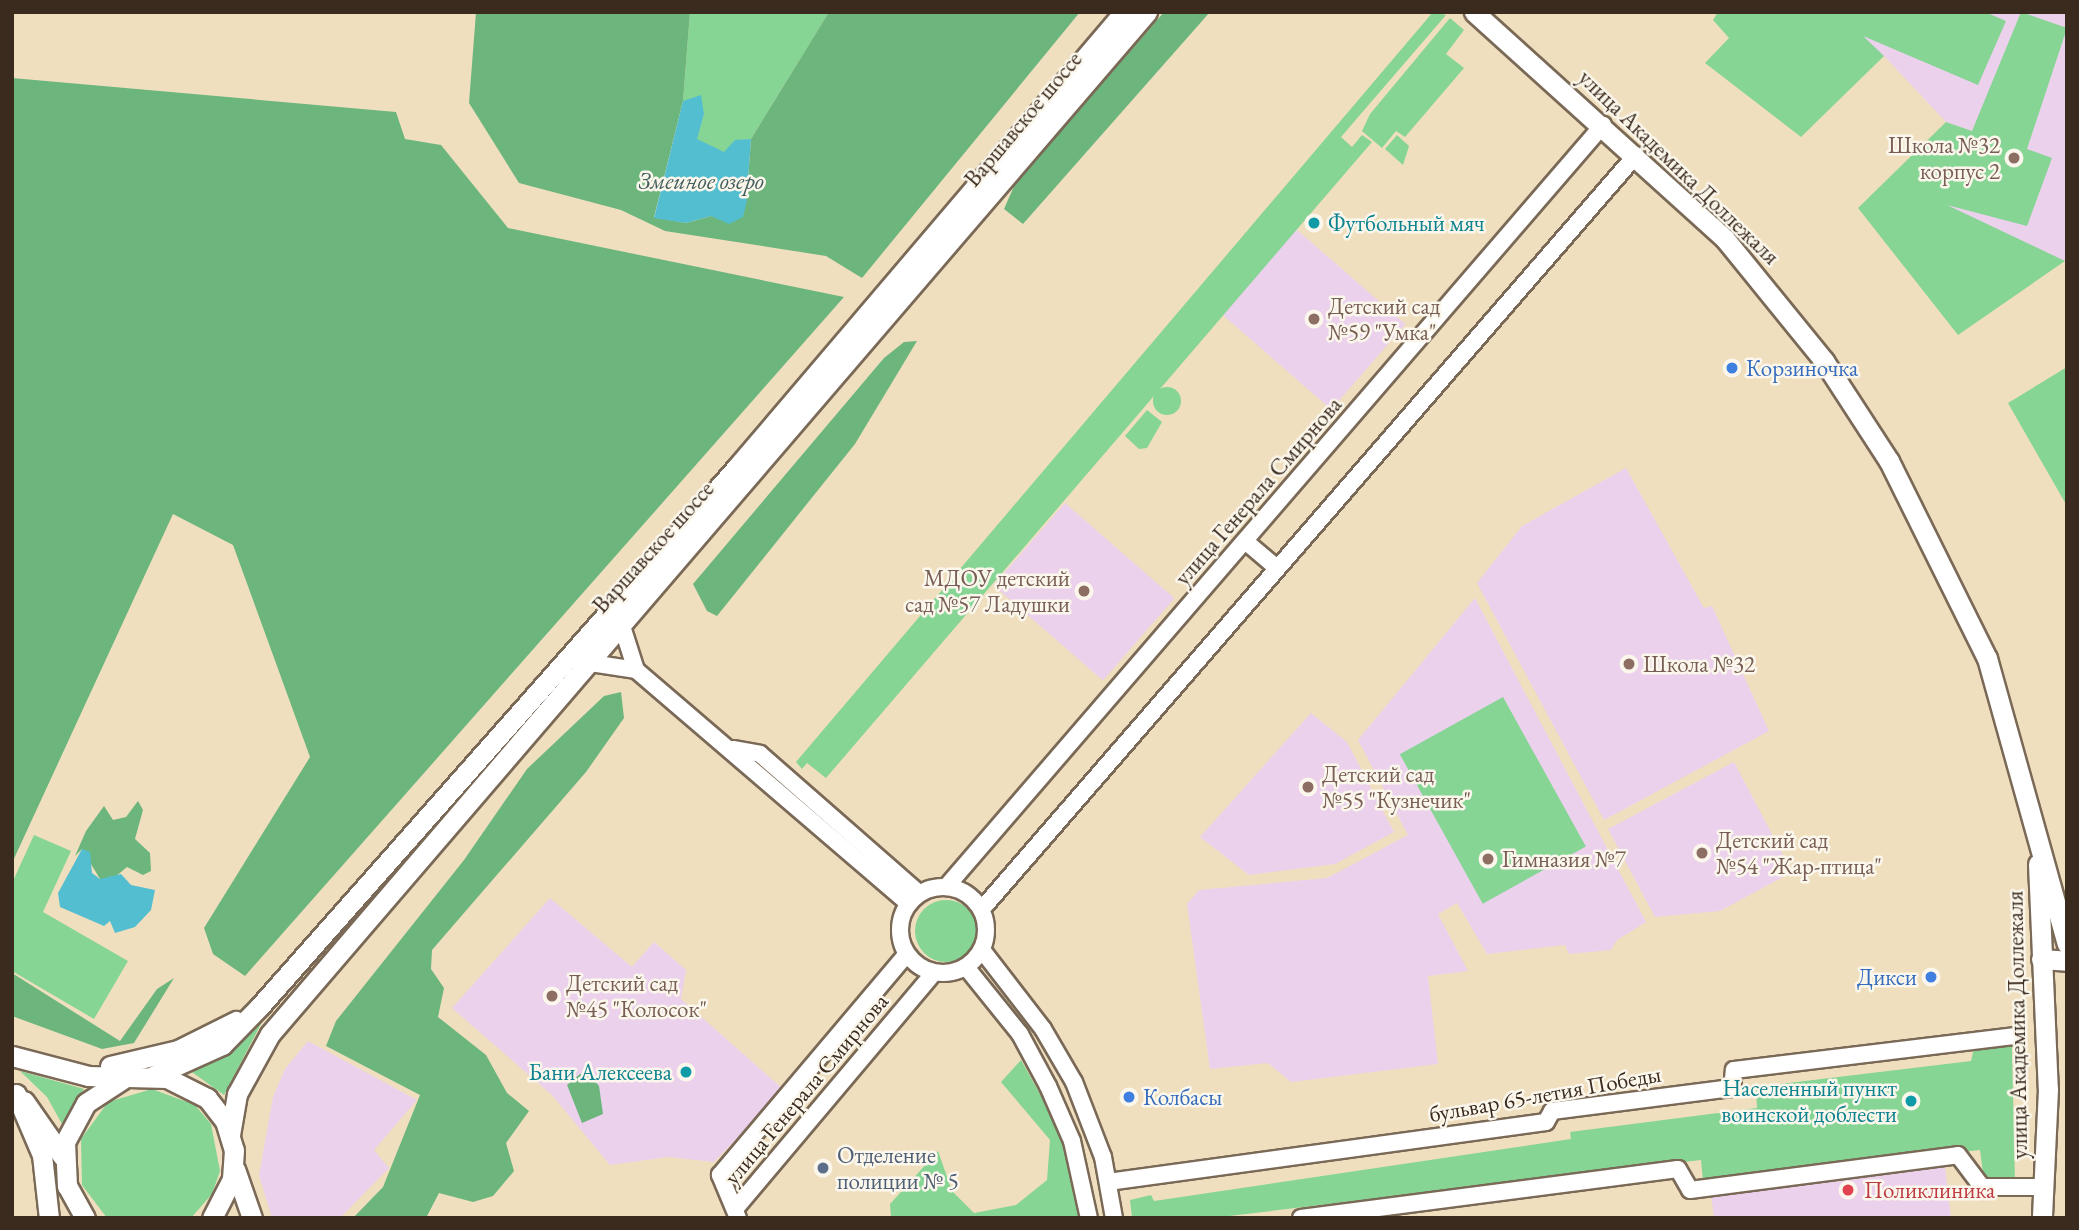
<!DOCTYPE html>
<html>
<head>
<meta charset="utf-8">
<style>
  body { margin:0 }
  #map { position:relative; width:2079px; height:1230px; overflow:hidden; background:#f0dfbf; font-family:"EB Garamond",serif }
  div>[style] { position:absolute }
  [style*='--x'] { left:calc(var(--x)*1px); top:calc(var(--y)*1px); width:calc(var(--w)*1px); rotate:calc(var(--a)*1deg) }
  .built>* { inset:0; background:#ebd1ec; transform-origin:0 0 }
  .green>* { inset:0; background:#86d595; transform-origin:0 0 }
  .round { border-radius:50% }
  .forest>* { inset:0; background:#6cb67e }
  .water>* { inset:0; background:#54bed1 }
  .roads { filter:drop-shadow(2px 0 #7a6956) drop-shadow(-2px 0 #7a6956) drop-shadow(0 2px #7a6956) drop-shadow(0 -2px #7a6956) }
  .minor>* { height:16px; margin:-8px; padding:0 8px; transform-origin:8px; border-radius:8px; background:#fff }
  .minor>.ring { margin:-8px; padding:0; box-sizing:content-box; background:none; border:16px solid #fff; border-radius:50% }
  .major>* { height:19px; margin:-9.5px; padding:0 9.5px; transform-origin:9.5px; border-radius:9.5px; background:#fff }
  .dots>* { width:19px; height:19px; translate:-50% -50%; box-sizing:border-box; border:4px solid #fbf7ec; border-radius:50% }
  span { translate:-50% -50%; white-space:nowrap; text-align:center; line-height:1.15; -webkit-text-stroke:5px #fbf7ec; paint-order:stroke }
  .street-label { font-size:23px; color:#3b2a1e }
  .education-label { font-size:23px; color:#785e54 }
  .right { translate:-100% -50%; text-align:right }
  .left { translate:0 -50%; text-align:left }
  .culture-label { font-size:23px; color:#0d838f }
  .shop-label { font-size:23px; color:#366cbe }
  .service-label { font-size:23px; color:#4e5e75 }
  .health-label { font-size:23px; color:#be3a42 }
  .water-label { font-size:24px; color:#445e5d; font-style:italic }
  .frame { position:absolute; inset:0; border:14px solid #3b2a1e; pointer-events:none }
</style>
</head>
<body>
<div id="map">
  <div class="built">
    <div style="clip-path:polygon(1769px 12px,2067px 12px,2067px 263px,1942px 203px,1972px 131px,1946px 122px,1884px 56px)"></div>
    <div style="left:1296px;top:229px;width:145px;height:113px;rotate:41deg"></div>
    <div style="clip-path:polygon(1626px 468px,1704px 608px,1712px 606px,1769px 731px,1604px 820px,1477px 583px,1522px 526px)"></div>
    <div style="left:1065px;top:503px;width:145px;height:109px;rotate:41deg"></div>
    <div style="clip-path:polygon(1475px 598px,1646px 922px,1617px 940px,1611px 950px,1569px 954px,1565px 945px,1487px 954px,1457px 903px,1438px 914px,1468px 971px,1428px 976px,1438px 1064px,1291px 1082px,1268px 1063px,1210px 1069px,1187px 904px,1199px 890px,1327px 878px,1408px 835px,1358px 740px)"></div>
    <div style="clip-path:polygon(1311px 713px,1347px 742px,1394px 832px,1335px 864px,1249px 875px,1200px 837px)"></div>
    <div style="clip-path:polygon(1734px 762px,1792px 872px,1720px 911px,1655px 917px,1608px 829px)"></div>
    <div style="clip-path:polygon(550px 898px,632px 967px,654px 942px,686px 970px,681px 999px,784px 1090px,714px 1162px,668px 1157px,610px 1165px,552px 1095px,452px 1008px)"></div>
    <div style="clip-path:polygon(308px 1041px,417px 1100px,374px 1150px,389px 1168px,340px 1218px,272px 1218px,259px 1175px,273px 1097px,285px 1069px)"></div>
    <div style="clip-path:polygon(1945px 1166px,1951px 1218px,1714px 1218px,1711px 1195px)"></div>
  </div>
  <div class="green">
    <div style="clip-path:polygon(690px 12px,829px 12px,751px 139px,735px 141px,724px 153px,696px 139px,704px 114px,683px 101px)"></div>
    <div style="clip-path:polygon(1433px 12px,1446px 15px,1341px 137px,1352px 147px,1362px 135px,1372px 142px,826px 778px,807px 763px,802px 769px,796px 762px)"></div>
    <div style="clip-path:polygon(1718px 12px,1985px 12px,2006px 21px,1978px 85px,1863px 36px,1884px 56px,1801px 137px,1705px 63px,1729px 38px,1713px 20px)"></div>
    <div style="clip-path:polygon(2021px 12px,2067px 28px,2027px 149px,2052px 158px,2027px 226px,1947px 205px,2065px 261px,1958px 335px,1858px 208px,1946px 122px,1972px 131px)"></div>
    <div style="clip-path:polygon(1450px 18px,1464px 30px,1446px 54px,1464px 68px,1405px 137px,1396px 131px,1382px 148px,1362px 131px,1370px 114px)"></div>
    <div style="clip-path:polygon(1397px 135px,1409px 146px,1403px 165px,1385px 149px)"></div>
    <div style="clip-path:polygon(2067px 367px,2067px 506px,2008px 403px)"></div>
    <div class="round" style="left:1153px;top:387px;width:28px;height:28px"></div>
    <div style="clip-path:polygon(1147px 410px,1162px 422px,1147px 448px,1139px 449px,1125px 436px)"></div>
    <div style="left:1503px;top:697px;width:171px;height:118px;rotate:61deg"></div>
    <div style="clip-path:polygon(34px 835px,71px 851px,43px 912px,128px 961px,94px 1019px,12px 971px,12px 883px)"></div>
    <div class="round" style="left:915px;top:900px;width:62px;height:62px"></div>
    <div style="clip-path:polygon(262px 1022px,224px 1095px,189px 1070px,234px 1047px)"></div>
    <div style="clip-path:polygon(2012px 1046px,2015px 1184px,1985px 1188px,1980px 1150px,1703px 1181px,1701px 1160px,1212px 1218px,1132px 1218px,1130px 1200px,1151px 1195px,1154px 1201px,1571px 1139px,1570px 1132px,1757px 1108px,1756px 1087px,1971px 1061px,1974px 1048px)"></div>
    <div style="clip-path:polygon(1021px 1060px,1070px 1148px,1083px 1218px,891px 1218px,890px 1204px,938px 1151px,952px 1191px,974px 1213px,1016px 1205px,1047px 1180px,1050px 1140px,1001px 1082px)"></div>
    <div style="clip-path:polygon(20px 1071px,84px 1089px,62px 1124px,47px 1097px)"></div>
    <div style="clip-path:polygon(152px 1089px,195px 1105px,211px 1124px,220px 1171px,212px 1194px,191px 1218px,107px 1218px,82px 1185px,81px 1139px,108px 1102px)"></div>
  </div>
  <div class="forest">
    <div style="clip-path:polygon(476px 12px,690px 12px,683px 101px,654px 217px,686px 223px,711px 216px,748px 180px,751px 139px,829px 12px,1080px 12px,862px 278px,826px 256px,665px 231px,621px 210px,519px 183px,469px 103px)"></div>
    <div style="clip-path:polygon(1164px 12px,1210px 12px,1023px 224px,1004px 209px,1015px 184px)"></div>
    <div style="clip-path:polygon(12px 78px,396px 112px,405px 139px,441px 145px,508px 228px,844px 297px,245px 976px,213px 954px,204px 928px,310px 757px,233px 545px,173px 514px,12px 863px)"></div>
    <div style="clip-path:polygon(917px 341px,855px 444px,717px 616px,707px 611px,693px 584px,884px 358px,904px 342px)"></div>
    <div style="clip-path:polygon(621px 692px,624px 718px,586px 772px,432px 950px,431px 969px,444px 988px,438px 1017px,486px 1055px,507px 1093px,529px 1111px,506px 1143px,514px 1171px,493px 1196px,473px 1202px,439px 1193px,426px 1218px,353px 1218px,383px 1187px,420px 1095px,326px 1046px,336px 1021px,464px 860px,527px 769px,604px 696px)"></div>
    <div style="clip-path:polygon(138px 801px,143px 810px,135px 839px,150px 853px,151px 871px,143px 875px,127px 867px,109px 882px,100px 879px,82px 849px,75px 856px,86px 831px,104px 806px,113px 820px,126px 817px)"></div>
    <div style="clip-path:polygon(12px 973px,120px 1041px,157px 989px,174px 978px,134px 1043px,102px 1049px,12px 1016px)"></div>
    <div style="clip-path:polygon(580px 1074px,589px 1074px,599px 1086px,603px 1114px,582px 1123px,567px 1085px)"></div>
  </div>
  <div class="water">
    <div style="clip-path:polygon(701px 95px,704px 114px,697px 139px,724px 152px,735px 140px,751px 139px,748px 180px,740px 184px,747px 200px,743px 217px,729px 224px,711px 216px,686px 223px,654px 218px,683px 101px)"></div>
    <div style="clip-path:polygon(82px 849px,90px 852px,92px 873px,100px 879px,121px 874px,131px 885px,155px 890px,151px 910px,135px 927px,115px 933px,110px 921px,104px 926px,60px 907px,58px 893px)"></div>
  </div>
  <div class="roads">
    <div class="minor">
      <div style="--x:1245;--y:541;--w:42;--a:40.2"></div>
      <div style="--x:620;--y:620;--w:52;--a:72.3"></div>
      <div style="--x:584;--y:662;--w:53;--a:8.7"></div>
      <div style="--x:636;--y:670;--w:358;--a:40.6"></div>
      <div style="--x:733;--y:749;--w:27;--a:10"></div>
      <div style="--x:760;--y:754;--w:211;--a:41.2"></div>
      <div style="--x:947;--y:886;--w:1005;--a:-49.24"></div>
      <div class="ring" style="left:900px;top:887px;width:70px;height:70px"></div>
      <div style="--x:982;--y:909;--w:998;--a:-49.06"></div>
      <div style="--x:982;--y:950;--w:100;--a:52.3"></div>
      <div style="--x:1043;--y:1029;--w:61;--a:59.7"></div>
      <div style="--x:1074;--y:1082;--w:80;--a:68.9"></div>
      <div style="--x:1103;--y:1157;--w:62;--a:79.8"></div>
      <div style="--x:966;--y:967;--w:86;--a:51.1"></div>
      <div style="--x:1020;--y:1034;--w:59;--a:61.7"></div>
      <div style="--x:1048;--y:1086;--w:60;--a:66.4"></div>
      <div style="--x:1072;--y:1141;--w:79;--a:77.6"></div>
      <div style="--x:1108;--y:1182;--w:442;--a:-7.8"></div>
      <div style="--x:1546;--y:1122;--w:13;--a:-61"></div>
      <div style="--x:1552;--y:1111;--w:181;--a:-7.3"></div>
      <div style="--x:1732;--y:1088;--w:18;--a:-84"></div>
      <div style="--x:1734;--y:1070;--w:282;--a:-6.9"></div>
      <div style="--x:735;--y:1209;--w:309;--a:-49.9"></div>
      <div style="--x:738;--y:1218;--w:47;--a:-112.7"></div>
      <div style="--x:720;--y:1175;--w:289;--a:-49.8"></div>
      <div style="--x:1301;--y:1218;--w:380;--a:-7.4"></div>
      <div style="--x:1678;--y:1169;--w:24;--a:60"></div>
      <div style="--x:1690;--y:1190;--w:270;--a:-7.4"></div>
      <div style="--x:1958;--y:1155;--w:40;--a:53"></div>
      <div style="--x:1982;--y:1187;--w:63;--a:0"></div>
    </div>
    <div class="major">
      <div style="--x:1474;--y:12;--w:338;--a:42.1"></div>
      <div style="--x:1725;--y:239;--w:157;--a:50.9"></div>
      <div style="--x:1824;--y:361;--w:119;--a:57"></div>
      <div style="--x:1889;--y:461;--w:220;--a:63.6"></div>
      <div style="--x:1987;--y:658;--w:297;--a:74.4"></div>
      <div style="--x:2038;--y:864;--w:225;--a:87.5"></div>
      <div style="--x:2048;--y:1089;--w:129;--a:92.7"></div>
      <div style="--x:2041;--y:959;--w:26;--a:4"></div>
      <div style="--x:12;--y:1056;--w:79;--a:14.7"></div>
      <div style="--x:88;--y:1076;--w:79;--a:1.5"></div>
      <div style="--x:167;--y:1078;--w:45;--a:26.6"></div>
      <div style="--x:207;--y:1098;--w:29;--a:52"></div>
      <div style="--x:225;--y:1121;--w:30;--a:73"></div>
      <div style="--x:234;--y:1150;--w:29;--a:94"></div>
      <div style="--x:232;--y:1179;--w:44;--a:117.1"></div>
      <div style="--x:110;--y:1066;--w:70;--a:-13.2"></div>
      <div style="--x:178;--y:1050;--w:65;--a:-26.6"></div>
      <div style="--x:153;--y:1076;--w:76;--a:-24.2"></div>
      <div style="--x:222;--y:1045;--w:54;--a:-45.7"></div>
      <div style="--x:260;--y:1006;--w:720;--a:-48.49"></div>
      <div style="--x:737;--y:467;--w:597;--a:-49.62"></div>
      <div style="--x:16;--y:1094;--w:66;--a:66.9"></div>
      <div style="--x:42;--y:1155;--w:63;--a:83.7"></div>
      <div style="--x:24;--y:1101;--w:68;--a:55.1"></div>
      <div style="--x:230;--y:1135;--w:42;--a:-80.3"></div>
      <div style="--x:237;--y:1094;--w:68;--a:-61.2"></div>
      <div style="--x:270;--y:1034;--w:1347;--a:-49.37"></div>
      <div style="--x:235;--y:1169;--w:52;--a:70.9"></div>
      <div style="--x:85;--y:1218;--w:37;--a:-119"></div>
      <div style="--x:67;--y:1186;--w:44;--a:-92.6"></div>
      <div style="--x:65;--y:1142;--w:44;--a:-61.7"></div>
      <div style="--x:86;--y:1103;--w:44;--a:-33"></div>
    </div>
  </div>
  <div class="dots">
    <div style="left:2014px;top:158px;background:#8d6e63"></div>
    <div style="left:1314px;top:223px;background:#0f9aa8"></div>
    <div style="left:1314px;top:319px;background:#8d6e63"></div>
    <div style="left:1732px;top:368px;background:#3f7fe0"></div>
    <div style="left:1084px;top:591px;background:#8d6e63"></div>
    <div style="left:1629px;top:664px;background:#8d6e63"></div>
    <div style="left:1308px;top:787px;background:#8d6e63"></div>
    <div style="left:1702px;top:853px;background:#8d6e63"></div>
    <div style="left:1488px;top:859px;background:#8d6e63"></div>
    <div style="left:1931px;top:977px;background:#3f7fe0"></div>
    <div style="left:552px;top:996px;background:#8d6e63"></div>
    <div style="left:686px;top:1072px;background:#0f9aa8"></div>
    <div style="left:1129px;top:1097px;background:#3f7fe0"></div>
    <div style="left:1911px;top:1101px;background:#0f9aa8"></div>
    <div style="left:823px;top:1168px;background:#5c6f8a"></div>
    <div style="left:1848px;top:1190px;background:#e0444e"></div>
  </div>
  <div class="street-label">
    <span style="left:1023px;top:119px;rotate:-50deg">Варшавское шоссе</span>
    <span style="left:1679px;top:167px;rotate:44deg">улица Академика Доллежаля</span>
    <span style="left:1258px;top:491px;rotate:-49deg">улица Генерала Смирнова</span>
    <span style="left:653px;top:547px;rotate:-48deg">Варшавское шоссе</span>
    <span style="left:2017px;top:1025px;rotate:-91deg">улица Академика Доллежаля</span>
    <span style="left:806px;top:1089px;rotate:-50deg">улица Генерала Смирнова</span>
    <span style="left:1545px;top:1094px;rotate:-10deg">бульвар 65-летия Победы</span>
  </div>
  <div class="education-label">
    <span class="right" style="left:2000px;top:158px">Школа №32<br>корпус 2</span>
    <span class="left" style="left:1328px;top:319px">Детский сад<br>№59 "Умка"</span>
    <span class="right" style="left:1070px;top:591px">МДОУ детский<br>сад №57 Ладушки</span>
    <span class="left" style="left:1643px;top:664px">Школа №32</span>
    <span class="left" style="left:1322px;top:787px">Детский сад<br>№55 "Кузнечик"</span>
    <span class="left" style="left:1716px;top:853px">Детский сад<br>№54 "Жар-птица"</span>
    <span class="left" style="left:1502px;top:859px">Гимназия №7</span>
    <span class="left" style="left:566px;top:996px">Детский сад<br>№45 "Колосок"</span>
  </div>
  <div class="culture-label">
    <span class="left" style="left:1328px;top:223px">Футбольный мяч</span>
    <span class="right" style="left:672px;top:1072px">Бани Алексеева</span>
    <span class="right" style="left:1897px;top:1101px">Населенный пункт<br>воинской доблести</span>
  </div>
  <div class="shop-label">
    <span class="left" style="left:1746px;top:368px">Корзиночка</span>
    <span class="right" style="left:1917px;top:977px">Дикси</span>
    <span class="left" style="left:1143px;top:1097px">Колбасы</span>
  </div>
  <div class="service-label">
    <span class="left" style="left:837px;top:1168px">Отделение<br>полиции № 5</span>
  </div>
  <div class="health-label">
    <span class="left" style="left:1864px;top:1190px">Поликлиника</span>
  </div>
  <div class="water-label">
    <span style="left:701px;top:181px">Змеиное озеро</span>
  </div>
  <div class="frame"></div>
</div>
</body>
</html>
